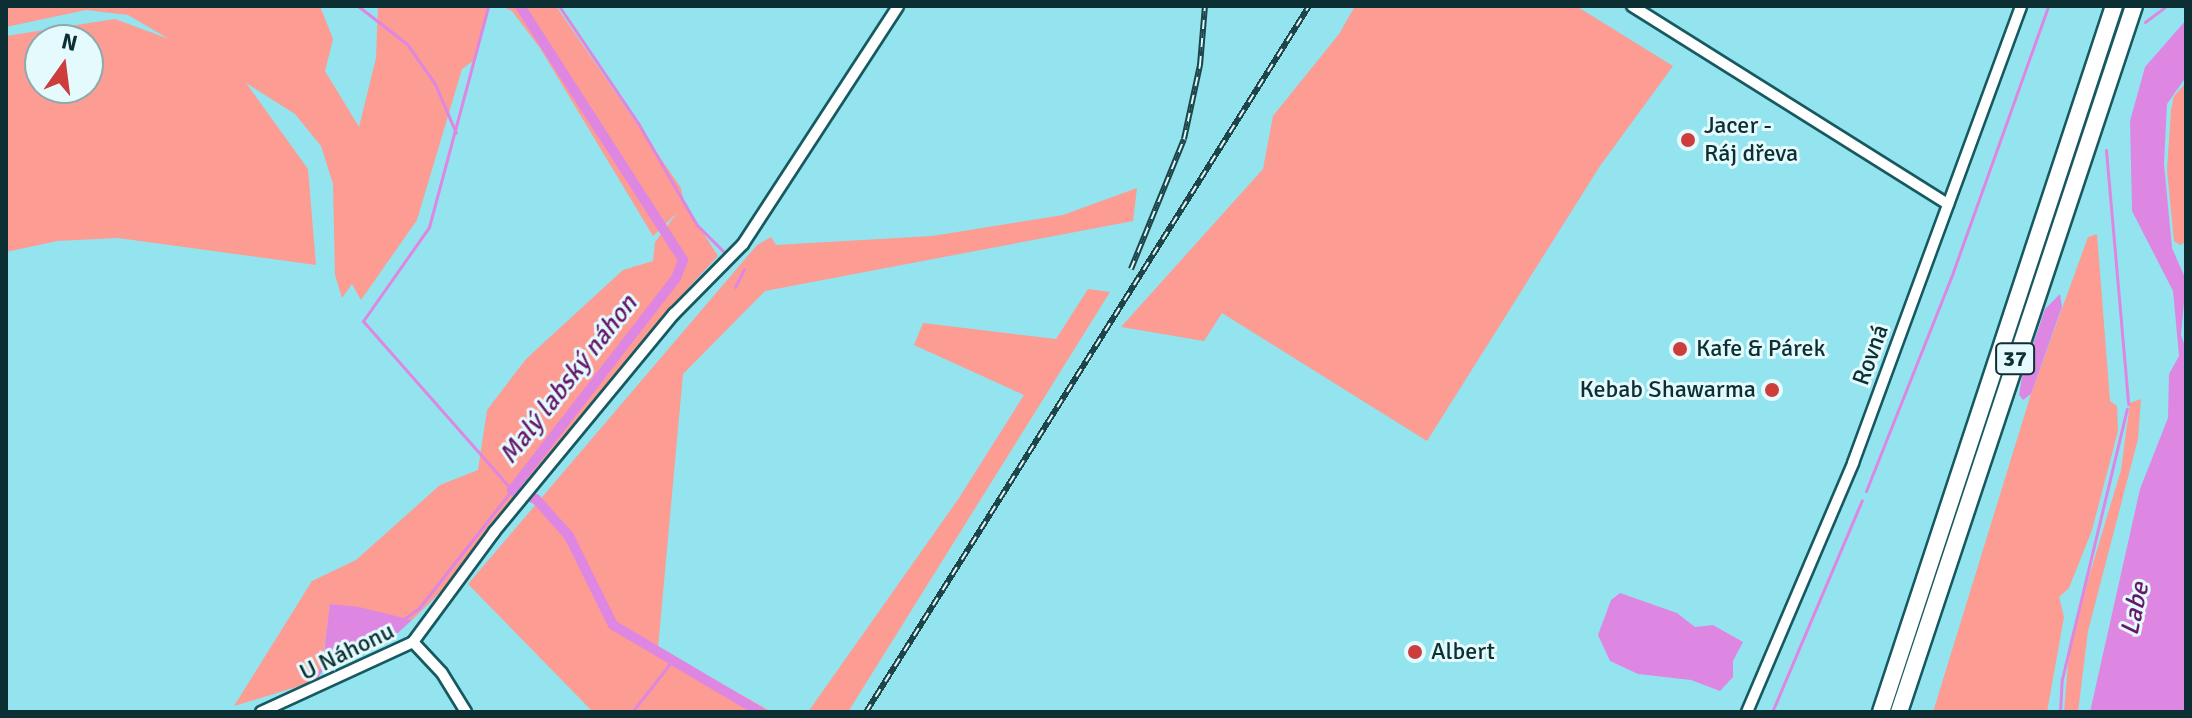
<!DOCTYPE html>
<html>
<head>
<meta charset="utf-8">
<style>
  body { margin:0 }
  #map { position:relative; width:2192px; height:718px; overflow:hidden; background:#93e4ee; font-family:Signika,sans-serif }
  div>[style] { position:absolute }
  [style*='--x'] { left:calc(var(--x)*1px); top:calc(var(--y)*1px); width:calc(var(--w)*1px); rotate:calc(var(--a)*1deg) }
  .green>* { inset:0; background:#fc9c93 }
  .water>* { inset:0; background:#de87e2 }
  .stream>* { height:3px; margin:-1.5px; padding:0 1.5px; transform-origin:1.5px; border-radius:1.5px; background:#de87e2 }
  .canal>* { height:10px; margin:-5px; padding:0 5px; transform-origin:5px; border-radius:5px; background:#de87e2 }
  .roads { filter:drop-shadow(2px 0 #175960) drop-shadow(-2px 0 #175960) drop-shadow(0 2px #175960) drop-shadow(0 -2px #175960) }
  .street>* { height:10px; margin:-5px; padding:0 5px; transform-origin:5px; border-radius:5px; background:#fff }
  .primary>* { height:16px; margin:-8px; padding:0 8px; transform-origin:8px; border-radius:8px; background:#fff }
  .rail>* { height:6px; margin-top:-3px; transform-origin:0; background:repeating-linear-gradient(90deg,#e4fafd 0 9px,#1c4449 0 18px); box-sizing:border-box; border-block:2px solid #1c4449 }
  .dots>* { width:22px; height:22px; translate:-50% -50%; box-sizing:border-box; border:4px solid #e4fafd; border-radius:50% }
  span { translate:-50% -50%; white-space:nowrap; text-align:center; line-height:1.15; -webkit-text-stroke:6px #e4fafd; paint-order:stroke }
  .shield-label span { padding:2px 6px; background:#e4fafd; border:2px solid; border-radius:6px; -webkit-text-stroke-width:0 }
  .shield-label { font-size:22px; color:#0c2f33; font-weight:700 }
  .poi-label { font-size:24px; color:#0c2f33 }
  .left { translate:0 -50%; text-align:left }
  .right { translate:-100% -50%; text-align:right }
  .street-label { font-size:24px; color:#0c2f33 }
  .water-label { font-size:26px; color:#65176a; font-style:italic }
  .frame { position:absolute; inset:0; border:8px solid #0c2f33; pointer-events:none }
  .north { position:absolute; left:24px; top:24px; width:80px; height:80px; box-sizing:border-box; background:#e4fafd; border:2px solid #8ea9ac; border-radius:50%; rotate:14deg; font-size:22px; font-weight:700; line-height:32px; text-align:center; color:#0c2f33 }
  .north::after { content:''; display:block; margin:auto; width:28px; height:36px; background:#cc3d3b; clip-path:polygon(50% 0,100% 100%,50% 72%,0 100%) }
</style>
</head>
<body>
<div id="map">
  <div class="green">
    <div style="clip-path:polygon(evenodd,6px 6px,320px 6px,333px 39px,325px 71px,359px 127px,376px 58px,378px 6px,489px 7px,473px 61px,462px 69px,417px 220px,361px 300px,352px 284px,342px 298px,335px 275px,333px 184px,321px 146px,295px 114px,246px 83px,308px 169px,316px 265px,118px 238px,57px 241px,6px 252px,6px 36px,115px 19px,169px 39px,128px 15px,86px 10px,6px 27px,6px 6px,40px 40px,88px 40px,88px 88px,40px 88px,40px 40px)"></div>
    <div style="clip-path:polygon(501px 6px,556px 6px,681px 188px,684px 203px,718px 256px,666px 312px,469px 564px,412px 620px,331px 604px,319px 680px,234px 706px,312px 581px,356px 560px,440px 485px,478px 470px,487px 410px,526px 359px,623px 270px,653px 261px,655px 242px,677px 213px,653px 236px,540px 48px,512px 11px)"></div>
    <div style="clip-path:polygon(1355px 6px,1576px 6px,1673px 66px,1600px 166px,1427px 441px,1222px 313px,1204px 341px,1121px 327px,1263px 169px,1273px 116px,1339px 34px)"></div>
    <div style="clip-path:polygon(2186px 83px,2186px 242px,2180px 245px,2174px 241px,2167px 170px,2171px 110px,2174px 96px)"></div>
    <div style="clip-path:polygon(1137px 188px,1133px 221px,765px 291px,683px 374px,658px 648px,772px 712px,593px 712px,468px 584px,757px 245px,771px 237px,776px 245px,932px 236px,1063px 215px)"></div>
    <div style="clip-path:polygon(2097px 234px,2110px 401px,2117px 406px,2118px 431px,2092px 530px,2069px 588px,2059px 597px,2064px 617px,2047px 712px,1933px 712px,2031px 394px,2088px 237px)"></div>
    <div style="clip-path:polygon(1088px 289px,1110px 292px,848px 712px,808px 712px,959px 498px,1024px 395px,914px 345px,923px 323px,1056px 339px)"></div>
    <div style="clip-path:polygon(2141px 399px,2138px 439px,2088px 631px,2078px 712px,2064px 712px,2070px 640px,2121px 470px,2130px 403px)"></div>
  </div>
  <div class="water">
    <div style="clip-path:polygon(2186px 20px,2186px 77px,2167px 104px,2164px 164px,2172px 248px,2186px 280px,2181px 335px,2186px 349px,2186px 712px,2090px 712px,2140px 489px,2168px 418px,2169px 374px,2179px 356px,2173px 291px,2132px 211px,2130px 121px,2145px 67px)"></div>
    <div style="clip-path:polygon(2060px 294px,2062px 307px,2031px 394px,2023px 400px,2019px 395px,2022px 377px,2045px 309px)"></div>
    <div style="clip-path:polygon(1620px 593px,1677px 613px,1695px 627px,1713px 625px,1743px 642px,1733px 661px,1733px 677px,1720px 691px,1691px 680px,1638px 674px,1610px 661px,1598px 635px,1611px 600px)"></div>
    <div style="clip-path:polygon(330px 604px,359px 607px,412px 620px,389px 641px,322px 668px)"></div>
  </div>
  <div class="stream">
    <div style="--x:358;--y:6;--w:62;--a:37.8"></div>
    <div style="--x:407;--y:44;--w:49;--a:55"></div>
    <div style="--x:435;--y:84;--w:53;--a:66.8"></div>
    <div style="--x:559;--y:6;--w:141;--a:56"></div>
    <div style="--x:638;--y:123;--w:118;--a:60"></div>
    <div style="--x:697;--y:225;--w:38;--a:45"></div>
    <div style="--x:2145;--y:22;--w:26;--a:-37"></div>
    <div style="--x:2106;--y:150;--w:255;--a:85"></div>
    <div style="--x:735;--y:287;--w:20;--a:-63"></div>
    <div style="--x:1866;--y:491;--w:236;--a:-68.3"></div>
    <div style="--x:1953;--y:272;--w:282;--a:-70.3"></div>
    <div style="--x:404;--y:619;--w:19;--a:-36"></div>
    <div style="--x:419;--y:608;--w:150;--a:-51.8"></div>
    <div style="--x:512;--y:490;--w:225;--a:-131.4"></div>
    <div style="--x:363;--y:321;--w:115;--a:-54.9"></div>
    <div style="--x:429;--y:227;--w:228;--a:-75"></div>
    <div style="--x:316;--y:676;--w:15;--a:-53"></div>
    <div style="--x:632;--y:712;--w:65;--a:-51.9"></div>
    <div style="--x:1772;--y:712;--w:230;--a:-67"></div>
    <div style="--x:2060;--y:712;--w:33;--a:-87"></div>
    <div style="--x:2062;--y:679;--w:278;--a:-76.5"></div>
  </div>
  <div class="canal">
    <div style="--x:520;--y:6;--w:302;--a:57.3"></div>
    <div style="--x:683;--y:260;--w:19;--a:111"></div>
    <div style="--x:676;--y:278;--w:268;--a:127.7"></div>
    <div style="--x:512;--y:490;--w:26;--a:21"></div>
    <div style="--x:536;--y:499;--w:50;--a:48.3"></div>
    <div style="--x:569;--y:536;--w:99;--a:63.7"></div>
    <div style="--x:613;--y:625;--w:171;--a:30.6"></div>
  </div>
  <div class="roads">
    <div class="street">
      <div style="--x:1632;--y:6;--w:373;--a:32.1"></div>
      <div style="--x:413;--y:642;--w:42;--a:46.9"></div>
      <div style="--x:442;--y:673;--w:46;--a:58.4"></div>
      <div style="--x:261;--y:712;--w:167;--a:-24.7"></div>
      <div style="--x:413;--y:642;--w:137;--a:-53.6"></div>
      <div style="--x:494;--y:532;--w:283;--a:-50.5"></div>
      <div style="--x:674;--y:314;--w:98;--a:-45.4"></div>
      <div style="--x:743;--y:244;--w:284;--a:-56.9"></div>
      <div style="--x:1747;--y:712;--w:271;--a:-66.9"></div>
      <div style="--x:1853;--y:463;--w:487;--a:-69.8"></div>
    </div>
    <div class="primary">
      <div style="--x:1881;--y:712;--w:743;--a:-71.74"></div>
      <div style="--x:1899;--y:712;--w:744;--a:-71.59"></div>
    </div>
  </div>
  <div class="rail">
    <div style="--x:1131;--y:269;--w:140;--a:-67.8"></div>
    <div style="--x:1184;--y:139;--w:76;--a:-77.8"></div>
    <div style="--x:1200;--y:65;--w:59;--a:-85.2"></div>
    <div style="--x:866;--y:712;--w:833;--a:-57.89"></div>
  </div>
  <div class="dots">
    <div style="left:1688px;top:140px;background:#cc3d3b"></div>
    <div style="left:1680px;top:349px;background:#cc3d3b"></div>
    <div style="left:1772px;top:390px;background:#cc3d3b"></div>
    <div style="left:1415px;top:652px;background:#cc3d3b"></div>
  </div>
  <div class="shield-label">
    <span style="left:2015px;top:359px">37</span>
  </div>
  <div class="poi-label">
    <span class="left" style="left:1704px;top:140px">Jacer -<br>Ráj dřeva</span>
    <span class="left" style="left:1696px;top:349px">Kafe &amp; Párek</span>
    <span class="right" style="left:1756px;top:390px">Kebab Shawarma</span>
    <span class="left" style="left:1431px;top:652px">Albert</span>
  </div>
  <div class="street-label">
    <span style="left:1871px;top:355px;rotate:-70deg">Rovná</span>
    <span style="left:347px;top:652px;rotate:-26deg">U Náhonu</span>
  </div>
  <div class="water-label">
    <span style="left:569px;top:380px;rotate:-52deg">Malý labský náhon</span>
    <span style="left:2136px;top:609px;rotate:-78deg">Labe</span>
  </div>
  <div class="frame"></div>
  <div class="north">N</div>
</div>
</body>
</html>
